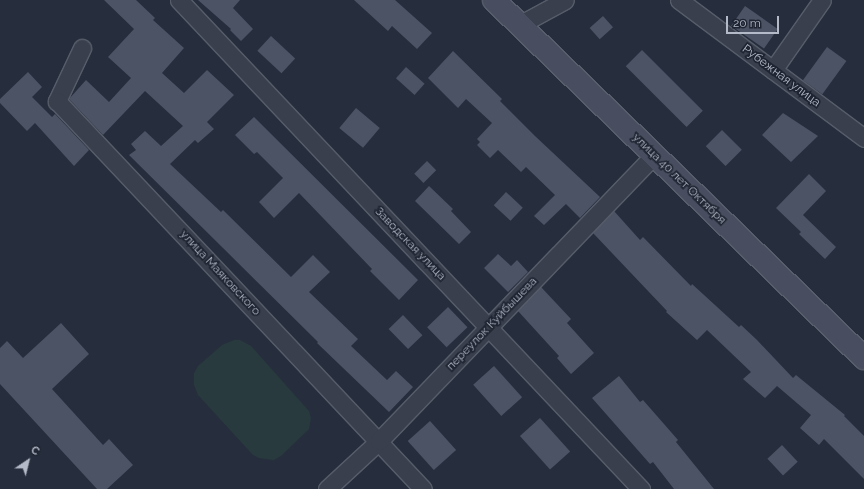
<!DOCTYPE html>
<html>
<head>
<meta charset="utf-8">
<style>
  body { margin:0 }
  #map { position:relative; width:864px; height:489px; overflow:hidden; background:#262d3c; font-family:Raleway,sans-serif }
  div>[style] { position:absolute }
  [style*='--x'] { left:calc(var(--x)*1px); top:calc(var(--y)*1px); width:calc(var(--w)*1px); rotate:calc(var(--a)*1deg) }
  .green>* { inset:0; background:#283a3e }
  .building>* { inset:0; background:#4c5365; transform-origin:0 0 }
  .roads { filter:drop-shadow(1px 0 #575d6a) drop-shadow(-1px 0 #575d6a) drop-shadow(0 1px #575d6a) drop-shadow(0 -1px #575d6a) }
  .street>* { height:17px; margin:-8.5px; padding:0 8.5px; transform-origin:8.5px; border-radius:8.5px; background:#393f4c }
  .secondary>* { height:22px; margin:-11px; padding:0 11px; transform-origin:11px; border-radius:11px; background:#484e5f }
  span { translate:-50% -50%; white-space:nowrap; text-align:center; line-height:1.15; -webkit-text-stroke:3.5px #1e2431; paint-order:stroke }
  .street-label { font-size:12px; color:#b5bac8 }
  .north { position:absolute; left:8px; top:441px; width:40px; height:40px; -webkit-text-stroke:3px #1e2431; paint-order:stroke; rotate:35deg; font-size:11px; font-weight:700; line-height:16px; text-align:center; color:#b5bac8 }
  .north::after { content:''; display:block; margin:auto; width:14px; height:18px; background:#b5bac8; clip-path:polygon(50% 0,100% 100%,50% 72%,0 100%) }
  .scale { position:absolute; left:726px; top:16px; width:53px; height:18px; box-sizing:border-box; border:2px solid #b5bac8; border-top:0; padding-left:5px; font-size:12px; line-height:14px; white-space:nowrap; color:#b5bac8; -webkit-text-stroke:3px #1e2431; paint-order:stroke }
</style>
</head>
<body>
<div id="map">
  <div class="green">
    <div style="clip-path:polygon(234px 340px,240px 340px,251px 346px,309px 411px,311px 418px,309px 429px,281px 456px,274px 460px,259px 458px,253px 455px,198px 395px,194px 385px,194px 373px,198px 366px,222px 345px)"></div>
  </div>
  <div class="building">
    <div style="clip-path:polygon(104px 0,136px 0,155px 18px,153px 20px,184px 48px,162px 73px,184px 93px,207px 70px,234px 95px,207px 122px,214px 129px,198px 143px,195px 140px,170px 164px,221px 212px,223px 210px,291px 277px,313px 255px,330px 272px,309px 292px,358px 339px,351px 346px,387px 380px,396px 371px,413px 387px,389px 412px,317px 343px,318px 342px,129px 155px,136px 150px,131px 144px,145px 131px,161px 146px,183px 126px,145px 91px,103px 135px,69px 99px,86px 80px,109px 102px,131px 78px,108px 57px,134px 29px)"></div>
    <div style="clip-path:polygon(198px 0,240px 0,233px 8px,253px 29px,241px 41px,230px 30px,231px 29px)"></div>
    <div style="clip-path:polygon(354px 0,395px 0,432px 33px,417px 49px,392px 26px,388px 31px)"></div>
    <div style="left:745px;top:6px;width:40px;height:24px;rotate:35deg"></div>
    <div style="left:603px;top:16px;width:15px;height:18px;rotate:48deg"></div>
    <div style="left:271px;top:36px;width:33px;height:20px;rotate:43deg"></div>
    <div style="left:827px;top:47px;width:24px;height:41px;rotate:36deg"></div>
    <div style="left:642px;top:50px;width:86px;height:23px;rotate:45deg"></div>
    <div style="clip-path:polygon(453px 51px,502px 99px,500px 101px,535px 136px,600px 197px,580px 218px,566px 204px,544px 225px,534px 216px,555px 195px,526px 167px,521px 172px,498px 150px,490px 158px,477px 145px,480px 142px,477px 139px,492px 123px,466px 99px,458px 108px,428px 78px)"></div>
    <div style="left:406px;top:67px;width:25px;height:15px;rotate:42deg"></div>
    <div style="clip-path:polygon(28px 72px,42px 87px,32px 97px,52px 117px,55px 114px,89px 150px,74px 166px,35px 123px,27px 131px,0 103px,0 99px)"></div>
    <div style="left:356px;top:108px;width:31px;height:26px;rotate:40deg"></div>
    <div style="clip-path:polygon(783px 113px,818px 136px,791px 162px,762px 135px)"></div>
    <div style="clip-path:polygon(254px 117px,418px 280px,399px 300px,370px 271px,372px 269px,299px 193px,274px 218px,259px 202px,283px 178px,257px 152px,254px 154px,235px 135px)"></div>
    <div style="left:722px;top:130px;width:28px;height:23px;rotate:45deg"></div>
    <div style="left:427px;top:161px;width:13px;height:18px;rotate:45deg"></div>
    <div style="clip-path:polygon(809px 174px,826px 191px,803px 215px,836px 247px,825px 259px,799px 234px,801px 232px,776px 208px)"></div>
    <div style="clip-path:polygon(429px 186px,453px 209px,451px 211px,471px 232px,459px 244px,415px 201px)"></div>
    <div style="left:506px;top:192px;width:23px;height:18px;rotate:43deg"></div>
    <div style="clip-path:polygon(614px 211px,640px 240px,643px 237px,691px 286px,692px 284px,739px 327px,741px 325px,757px 340px,793px 378px,796px 375px,845px 415px,844px 416px,864px 436px,864px 479px,824px 439px,819px 445px,800px 428px,811px 415px,777px 386px,765px 398px,743px 379px,751px 372px,707px 330px,697px 340px,666px 312px,667px 311px,593px 233px)"></div>
    <div style="clip-path:polygon(498px 254px,511px 266px,517px 260px,528px 272px,508px 292px,484px 268px)"></div>
    <div style="clip-path:polygon(541px 287px,571px 319px,567px 323px,594px 353px,571px 374px,557px 358px,559px 356px,518px 311px)"></div>
    <div style="left:448px;top:307px;width:28px;height:29px;rotate:46deg"></div>
    <div style="left:403px;top:315px;width:28px;height:20px;rotate:46deg"></div>
    <div style="clip-path:polygon(61px 323px,89px 354px,52px 389px,103px 445px,109px 439px,133px 465px,107px 489px,97px 489px,0 384px,0 348px,7px 341px,23px 358px)"></div>
    <div style="left:494px;top:366px;width:42px;height:28px;rotate:48deg"></div>
    <div style="clip-path:polygon(619px 376px,640px 402px,643px 400px,678px 440px,676px 442px,714px 489px,674px 489px,653px 462px,650px 464px,592px 398px)"></div>
    <div style="left:540px;top:418px;width:45px;height:27px;rotate:48deg"></div>
    <div style="left:430px;top:421px;width:39px;height:30px;rotate:48deg"></div>
    <div style="left:782px;top:445px;width:23px;height:20px;rotate:47deg"></div>
  </div>
  <div class="roads">
    <div class="street">
      <div style="--x:179;--y:0;--w:673;--a:46.63"></div>
      <div style="--x:679;--y:0;--w:231;--a:36.7"></div>
      <div style="--x:519;--y:25;--w:52;--a:-28.5"></div>
      <div style="--x:82;--y:48;--w:59;--a:115.3"></div>
      <div style="--x:57;--y:101;--w:533;--a:46.67"></div>
      <div style="--x:773;--y:70;--w:85;--a:-55"></div>
      <div style="--x:327;--y:489;--w:71;--a:-42.7"></div>
      <div style="--x:379;--y:441;--w:397;--a:-46.1"></div>
    </div>
    <div class="secondary">
      <div style="--x:494;--y:0;--w:515;--a:44.06"></div>
    </div>
  </div>
  <div class="street-label">
    <span style="left:781px;top:76px;rotate:37deg">Рубежная улица</span>
    <span style="left:679px;top:179px;rotate:44deg">улица 40 лет Октября</span>
    <span style="left:410px;top:244px;rotate:46deg">Заводская улица</span>
    <span style="left:220px;top:273px;rotate:47deg">улица Маяковского</span>
    <span style="left:492px;top:324px;rotate:-46deg">переулок Куйбышева</span>
  </div>
  <div class="north">С</div>
  <div class="scale">20 m</div>
</div>
</body>
</html>
